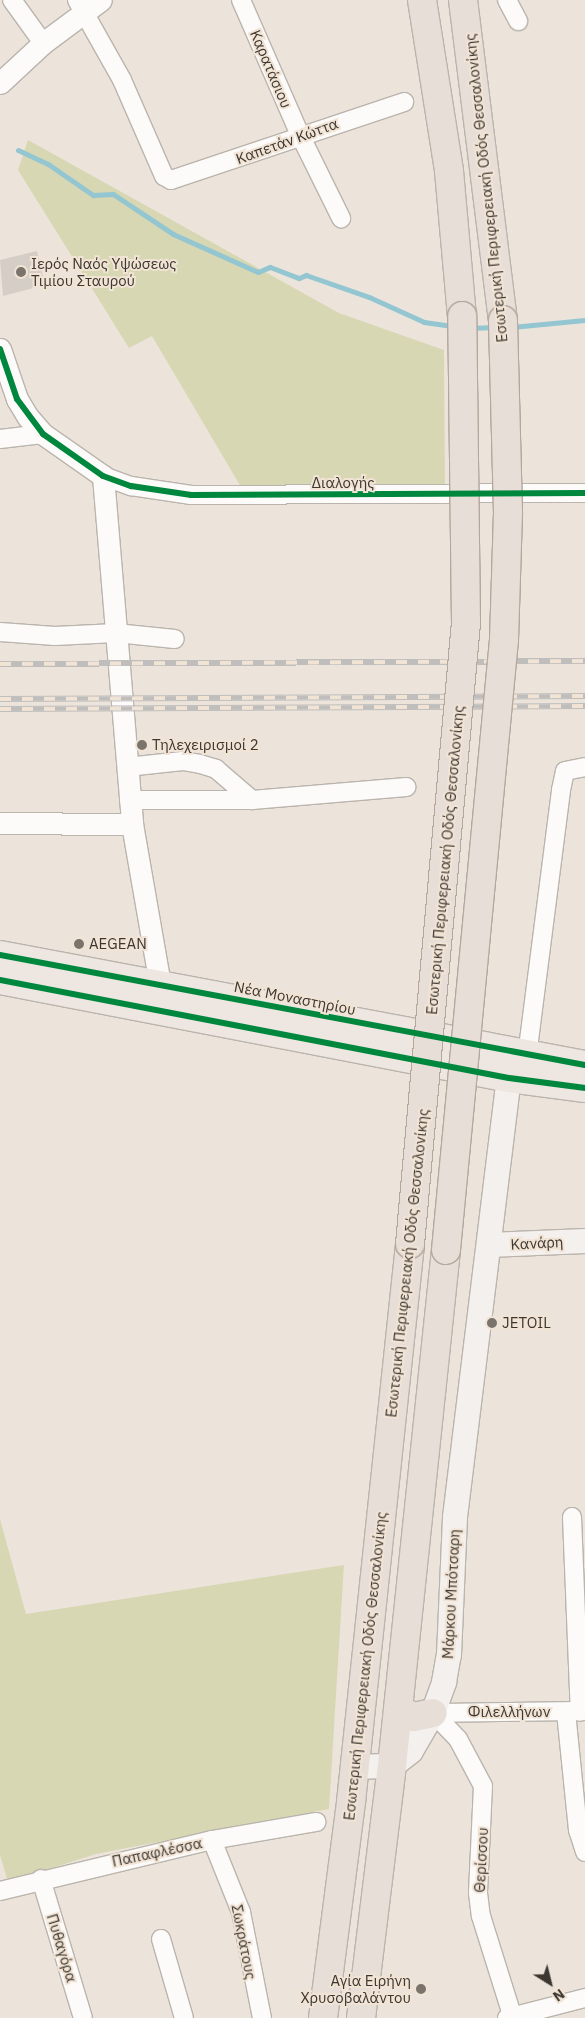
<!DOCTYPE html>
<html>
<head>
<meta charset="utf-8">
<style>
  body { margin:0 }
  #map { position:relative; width:585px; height:2018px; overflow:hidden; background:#ece4db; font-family:"IBM Plex Sans",sans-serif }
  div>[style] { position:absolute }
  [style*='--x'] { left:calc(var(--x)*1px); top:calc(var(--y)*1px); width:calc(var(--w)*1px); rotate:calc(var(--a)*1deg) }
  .green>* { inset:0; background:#d7d7b3 }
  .stream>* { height:5px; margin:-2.5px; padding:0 2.5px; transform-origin:2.5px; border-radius:2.5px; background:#93c6d1 }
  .building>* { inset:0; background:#d4cec7 }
  .roads { filter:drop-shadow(1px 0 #bab4ad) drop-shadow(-1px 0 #bab4ad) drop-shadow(0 1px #bab4ad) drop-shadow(0 -1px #bab4ad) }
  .minor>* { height:18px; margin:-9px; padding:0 9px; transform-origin:9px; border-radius:9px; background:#fcfbfa }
  .tertiary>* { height:21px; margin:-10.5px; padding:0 10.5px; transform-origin:10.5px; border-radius:10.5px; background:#fcfbfa }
  .secondary>* { height:24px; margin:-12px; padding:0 12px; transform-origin:12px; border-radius:12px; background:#f4f0ed }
  .primary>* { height:28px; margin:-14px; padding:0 14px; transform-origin:14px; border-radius:14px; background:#ede6e1 }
  .trunk>* { height:28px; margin:-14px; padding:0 14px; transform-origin:14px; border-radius:14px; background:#e8ded8 }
  .rail>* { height:5.5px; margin-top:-2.75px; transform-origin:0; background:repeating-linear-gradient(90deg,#f2e4d5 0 11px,#bfbebc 0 22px); box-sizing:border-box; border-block:1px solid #bfbebc }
  .bridges { filter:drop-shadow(1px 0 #b5a79c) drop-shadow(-1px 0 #b5a79c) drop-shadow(0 1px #b5a79c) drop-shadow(0 -1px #b5a79c) }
  .trunk-bridge>* { height:28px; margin:-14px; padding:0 14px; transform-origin:14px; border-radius:14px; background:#e8ded8 }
  .cycleway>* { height:6px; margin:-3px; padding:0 3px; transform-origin:3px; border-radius:3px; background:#00873e }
  .dots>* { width:14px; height:14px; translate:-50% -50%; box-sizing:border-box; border:2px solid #f2e4d5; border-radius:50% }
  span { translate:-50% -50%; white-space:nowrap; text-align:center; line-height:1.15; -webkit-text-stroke:4px #f2e4d5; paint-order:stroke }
  .street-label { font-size:15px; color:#3c3731 }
  .poi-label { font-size:15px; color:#3c3731 }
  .left { translate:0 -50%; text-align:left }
  .right { translate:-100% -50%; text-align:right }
  .north { position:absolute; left:525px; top:1958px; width:50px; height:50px; -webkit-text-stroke:4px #f2e4d5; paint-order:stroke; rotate:144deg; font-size:14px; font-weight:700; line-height:20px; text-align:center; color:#3c3731 }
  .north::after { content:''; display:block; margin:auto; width:18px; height:22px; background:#3c3731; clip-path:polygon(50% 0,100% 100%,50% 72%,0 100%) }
</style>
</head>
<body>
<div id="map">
  <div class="green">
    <div style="clip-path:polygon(28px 140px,339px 313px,444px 350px,445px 495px,248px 499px,152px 336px,129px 348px,18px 170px)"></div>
    <div style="clip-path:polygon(0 1519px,26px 1614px,344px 1565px,329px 1809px,96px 1854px,8px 1882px,0 1855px)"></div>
  </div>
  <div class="stream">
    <div style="--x:18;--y:150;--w:33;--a:25"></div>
    <div style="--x:48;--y:164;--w:55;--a:34.6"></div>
    <div style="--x:93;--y:195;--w:20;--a:-3"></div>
    <div style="--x:113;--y:194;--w:72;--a:33.7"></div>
    <div style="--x:173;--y:234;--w:93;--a:24.1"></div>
    <div style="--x:258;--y:272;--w:13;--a:-23"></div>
    <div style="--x:270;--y:267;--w:31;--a:21"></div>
    <div style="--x:299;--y:278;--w:8;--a:-23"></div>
    <div style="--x:306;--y:275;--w:67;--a:19.2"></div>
    <div style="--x:369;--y:297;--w:60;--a:24.4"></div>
    <div style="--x:424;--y:322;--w:30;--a:8"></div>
    <div style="--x:512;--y:327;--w:73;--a:-5.5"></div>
    <div style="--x:469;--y:328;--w:27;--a:-2"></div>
  </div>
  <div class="building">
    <div style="clip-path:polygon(37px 251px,45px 285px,3px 296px,0 260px)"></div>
  </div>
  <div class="roads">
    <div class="minor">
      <div style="--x:12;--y:0;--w:53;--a:54.2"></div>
      <div style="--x:77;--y:0;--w:92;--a:60.6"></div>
      <div style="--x:122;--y:80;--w:105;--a:66.4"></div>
      <div style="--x:164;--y:176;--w:8;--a:30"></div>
      <div style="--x:171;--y:180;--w:246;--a:-18.5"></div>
      <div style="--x:241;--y:0;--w:147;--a:66.4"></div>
      <div style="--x:300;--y:135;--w:93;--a:63.7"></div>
      <div style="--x:507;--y:0;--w:24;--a:62"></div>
      <div style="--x:0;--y:439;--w:43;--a:-6.6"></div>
      <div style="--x:103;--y:476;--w:30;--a:20"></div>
      <div style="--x:131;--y:486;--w:61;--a:8.5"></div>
      <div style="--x:191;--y:495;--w:394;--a:-0.3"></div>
      <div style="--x:0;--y:632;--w:55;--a:4.2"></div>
      <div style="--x:55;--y:636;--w:61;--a:-2.8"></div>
      <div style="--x:116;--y:633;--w:59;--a:5.8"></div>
      <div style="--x:127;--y:767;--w:56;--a:-6.1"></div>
      <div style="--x:183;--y:761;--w:17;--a:10"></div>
      <div style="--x:200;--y:764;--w:17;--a:17"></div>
      <div style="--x:216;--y:769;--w:48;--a:40.7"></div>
      <div style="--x:252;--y:800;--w:155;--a:-4.8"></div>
      <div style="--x:129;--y:800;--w:123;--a:0"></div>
      <div style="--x:527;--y:1056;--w:268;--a:-82.7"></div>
      <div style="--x:561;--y:790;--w:19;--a:-78"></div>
      <div style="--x:565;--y:771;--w:20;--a:-11"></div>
      <div style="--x:572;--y:1517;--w:195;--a:87.7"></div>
      <div style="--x:566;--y:1712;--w:119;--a:84.2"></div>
      <div style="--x:578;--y:1830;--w:23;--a:72"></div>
      <div style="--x:433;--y:1713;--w:36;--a:46"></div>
      <div style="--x:458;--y:1739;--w:53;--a:62"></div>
      <div style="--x:483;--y:1786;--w:107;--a:92.7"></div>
      <div style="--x:478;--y:1893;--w:23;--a:83"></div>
      <div style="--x:481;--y:1916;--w:107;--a:72.6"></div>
      <div style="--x:433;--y:1713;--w:152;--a:-0.8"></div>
      <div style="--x:212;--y:1840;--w:78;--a:68.1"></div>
      <div style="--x:241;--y:1912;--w:108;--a:78.8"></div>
      <div style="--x:41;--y:1879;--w:145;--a:73.2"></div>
      <div style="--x:0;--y:1891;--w:218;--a:-13.5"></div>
      <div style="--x:212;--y:1840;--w:106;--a:-9.8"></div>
      <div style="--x:161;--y:1939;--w:82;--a:73.8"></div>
      <div style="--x:507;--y:2018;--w:81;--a:-14.4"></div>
    </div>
    <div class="tertiary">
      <div style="--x:0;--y:83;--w:59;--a:-42.9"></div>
      <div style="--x:43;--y:43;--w:72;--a:-36.6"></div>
      <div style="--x:0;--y:349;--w:53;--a:71.2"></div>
      <div style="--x:17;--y:399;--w:21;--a:59"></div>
      <div style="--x:28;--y:417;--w:23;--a:49"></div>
      <div style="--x:43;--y:434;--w:73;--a:35"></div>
      <div style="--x:103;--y:476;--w:349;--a:85.2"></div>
      <div style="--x:132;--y:824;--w:132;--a:-179.6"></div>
      <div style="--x:132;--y:824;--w:162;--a:80.1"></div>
    </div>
    <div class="secondary">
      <div style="--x:489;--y:1245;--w:96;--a:-2.4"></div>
      <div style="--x:355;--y:1767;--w:37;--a:-2"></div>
      <div style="--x:392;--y:1766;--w:24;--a:-38"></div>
      <div style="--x:411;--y:1751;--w:44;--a:-59.9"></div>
      <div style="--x:433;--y:1713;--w:33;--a:-70"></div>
      <div style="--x:444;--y:1682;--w:27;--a:-80"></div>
      <div style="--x:449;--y:1655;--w:138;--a:-87.5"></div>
      <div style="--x:455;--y:1517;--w:442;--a:-83"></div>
    </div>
    <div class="primary">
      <div style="--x:0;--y:955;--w:595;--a:10.65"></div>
      <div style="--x:0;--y:980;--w:518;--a:10.9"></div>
      <div style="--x:509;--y:1078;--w:77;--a:7.5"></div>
    </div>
    <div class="trunk">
      <div style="--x:422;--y:0;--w:173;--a:81"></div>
      <div style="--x:449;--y:171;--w:146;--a:84.9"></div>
      <div style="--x:463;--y:0;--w:322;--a:82.9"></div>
      <div style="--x:398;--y:1709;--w:18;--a:27"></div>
      <div style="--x:414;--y:1717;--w:19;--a:-12"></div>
      <div style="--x:323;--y:2018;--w:218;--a:-82.6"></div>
      <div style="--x:351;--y:1802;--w:561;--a:-83.96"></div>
      <div style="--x:361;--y:2018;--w:254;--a:-83"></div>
      <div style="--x:392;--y:1766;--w:519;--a:-84.03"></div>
    </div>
  </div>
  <div class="rail">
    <div style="--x:0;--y:664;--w:585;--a:-0.29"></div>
    <div style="--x:0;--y:699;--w:585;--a:-0.29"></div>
    <div style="--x:0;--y:709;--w:585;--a:-0.29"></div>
  </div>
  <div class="bridges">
    <div class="trunk-bridge">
      <div style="--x:410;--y:1244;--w:624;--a:-84.85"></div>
      <div style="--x:466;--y:623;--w:307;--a:-90.7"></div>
      <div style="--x:446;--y:1250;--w:613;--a:-84.57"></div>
      <div style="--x:504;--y:640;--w:128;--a:-88.2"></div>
      <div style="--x:508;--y:512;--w:192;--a:-91.5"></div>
    </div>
  </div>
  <div class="cycleway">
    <div style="--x:0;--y:349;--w:53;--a:71.2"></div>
    <div style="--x:17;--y:399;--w:44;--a:53.4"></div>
    <div style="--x:43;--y:434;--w:73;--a:35"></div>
    <div style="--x:103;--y:476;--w:30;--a:20"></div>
    <div style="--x:131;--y:486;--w:61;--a:8.5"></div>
    <div style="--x:191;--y:495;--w:394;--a:-0.3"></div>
    <div style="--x:0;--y:955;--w:595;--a:10.65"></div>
    <div style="--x:0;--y:980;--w:518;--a:10.9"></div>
    <div style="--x:509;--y:1078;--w:77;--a:7.5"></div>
  </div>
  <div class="dots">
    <div style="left:21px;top:272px;background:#7a746c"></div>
    <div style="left:142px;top:745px;background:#7a746c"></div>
    <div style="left:79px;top:944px;background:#7a746c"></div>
    <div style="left:492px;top:1323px;background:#7a746c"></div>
    <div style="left:421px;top:1989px;background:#7a746c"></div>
  </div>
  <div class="street-label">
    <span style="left:271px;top:69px;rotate:67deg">Καρατάσιου</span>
    <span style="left:287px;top:141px;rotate:-20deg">Καπετάν Κώττα</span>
    <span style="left:486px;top:188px;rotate:-96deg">Εσωτερική Περιφερειακή Οδός Θεσσαλονίκης</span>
    <span style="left:343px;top:483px">Διαλογής</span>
    <span style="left:445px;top:860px;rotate:-85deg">Εσωτερική Περιφερειακή Οδός Θεσσαλονίκης</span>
    <span style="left:295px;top:998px;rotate:11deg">Νέα Μοναστηρίου</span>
    <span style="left:537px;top:1243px;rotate:-3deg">Κανάρη</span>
    <span style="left:407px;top:1263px;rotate:-84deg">Εσωτερική Περιφερειακή Οδός Θεσσαλονίκης</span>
    <span style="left:451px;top:1594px;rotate:-87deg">Μάρκου Μπότσαρη</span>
    <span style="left:365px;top:1666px;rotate:-84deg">Εσωτερική Περιφερειακή Οδός Θεσσαλονίκης</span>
    <span style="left:509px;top:1712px">Φιλελλήνων</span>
    <span style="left:157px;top:1852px;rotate:-12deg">Παπαφλέσσα</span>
    <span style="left:481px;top:1860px;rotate:-87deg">Θερίσσου</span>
    <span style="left:244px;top:1942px;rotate:79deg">Σωκράτους</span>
    <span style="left:62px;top:1948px;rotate:73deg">Πυθαγόρα</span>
  </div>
  <div class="poi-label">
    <span class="left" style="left:31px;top:272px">Ιερός Ναός Υψώσεως<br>Τιμίου Σταυρού</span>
    <span class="left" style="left:152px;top:745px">Τηλεχειρισμοί 2</span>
    <span class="left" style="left:89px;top:944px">AEGEAN</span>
    <span class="left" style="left:502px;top:1323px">JETOIL</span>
    <span class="right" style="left:411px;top:1989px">Αγία Ειρήνη<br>Χρυσοβαλάντου</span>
  </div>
  <div class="north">N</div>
</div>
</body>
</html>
